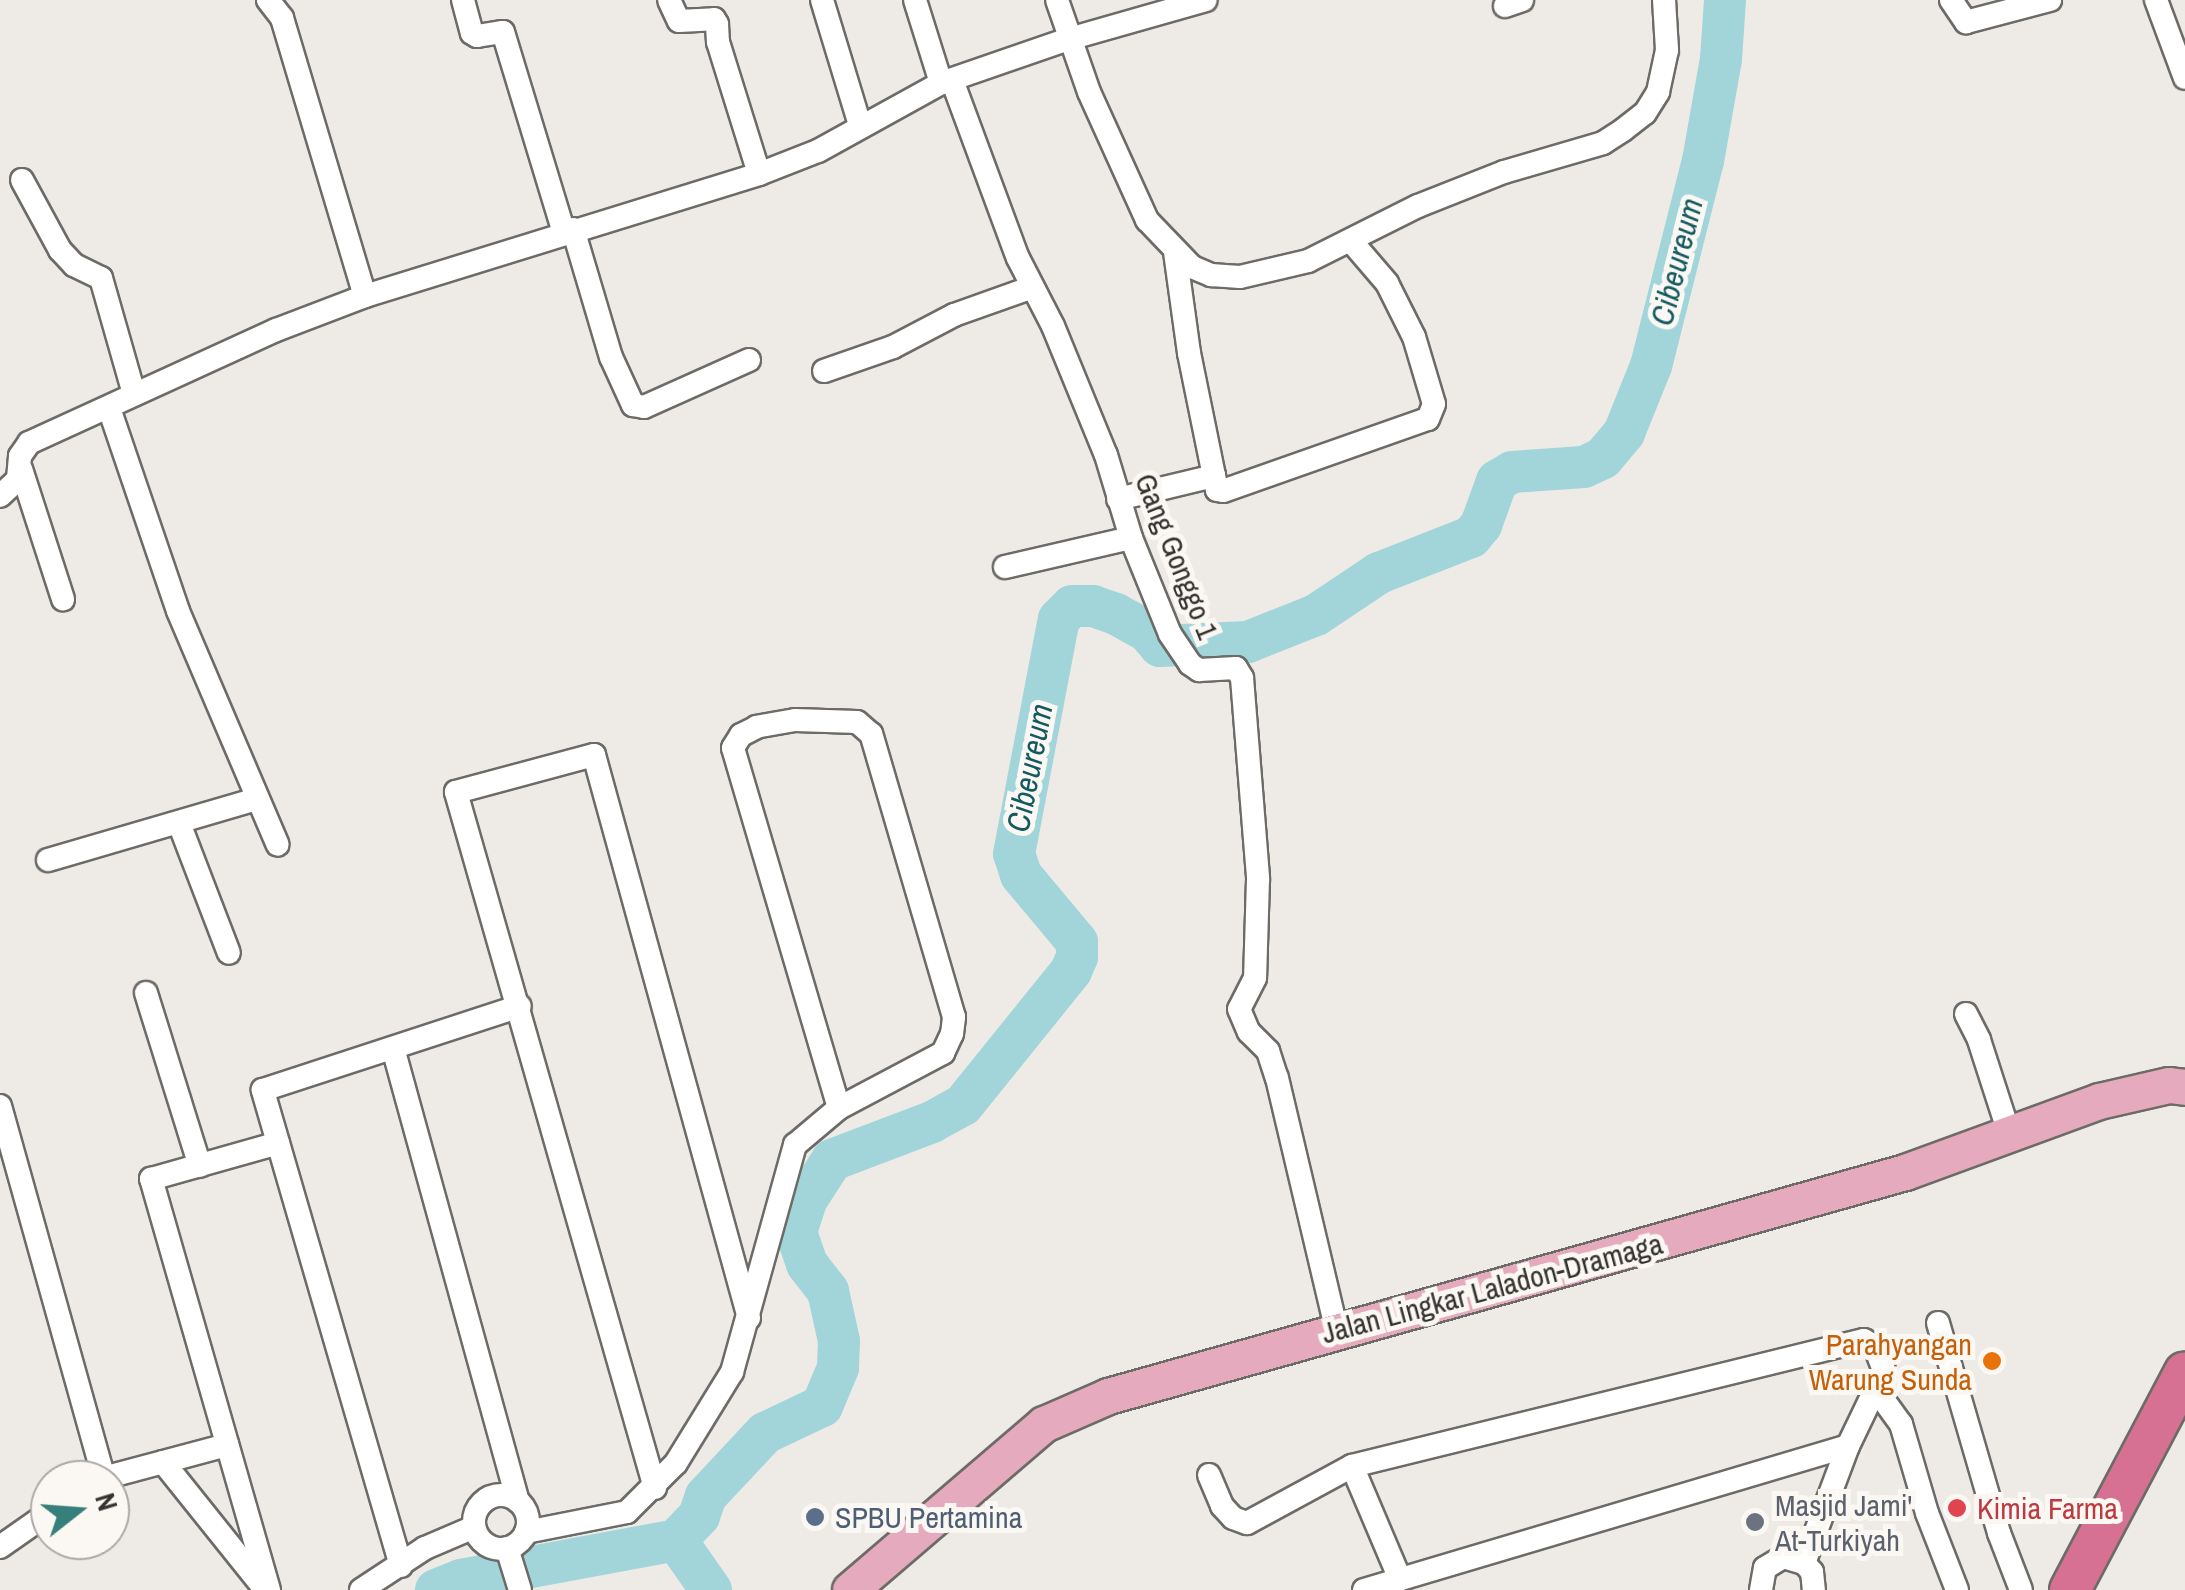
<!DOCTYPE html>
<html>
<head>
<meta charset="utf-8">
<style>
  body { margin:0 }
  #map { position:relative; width:2185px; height:1590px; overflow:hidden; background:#eeebe7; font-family:"Archivo Narrow",sans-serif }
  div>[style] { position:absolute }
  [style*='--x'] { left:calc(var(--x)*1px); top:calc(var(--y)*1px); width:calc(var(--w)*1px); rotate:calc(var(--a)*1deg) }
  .river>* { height:42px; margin:-21px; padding:0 21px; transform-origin:21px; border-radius:21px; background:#a1d5da }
  .roads { filter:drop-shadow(2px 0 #6d6b67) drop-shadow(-2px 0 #6d6b67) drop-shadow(0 2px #6d6b67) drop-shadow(0 -2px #6d6b67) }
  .street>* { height:22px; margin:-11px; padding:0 11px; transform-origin:11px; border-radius:11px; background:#fff }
  .street>.ring { margin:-11px; padding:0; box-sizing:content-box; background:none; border:22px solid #fff; border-radius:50% }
  .primary>* { height:35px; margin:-17.5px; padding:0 17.5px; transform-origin:17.5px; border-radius:17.5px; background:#e6aabe }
  .highway>* { height:40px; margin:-20px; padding:0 20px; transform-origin:20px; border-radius:20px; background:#d67193 }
  .dots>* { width:28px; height:28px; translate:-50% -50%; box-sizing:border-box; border:5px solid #fbf8f4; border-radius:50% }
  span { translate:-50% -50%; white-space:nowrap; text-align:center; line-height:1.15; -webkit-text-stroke:10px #fbf8f4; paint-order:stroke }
  .street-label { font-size:30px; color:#333230 }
  .food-label { font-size:30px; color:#c56008 }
  .right { translate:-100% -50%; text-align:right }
  .worship-label { font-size:30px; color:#5b616d }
  .left { translate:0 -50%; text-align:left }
  .health-label { font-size:30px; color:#be3a42 }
  .service-label { font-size:30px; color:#4e5e75 }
  .water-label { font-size:32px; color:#135a61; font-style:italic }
  .north { position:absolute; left:30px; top:1460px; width:100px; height:100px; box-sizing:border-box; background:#fbf8f4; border:2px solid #aba9a6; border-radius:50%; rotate:73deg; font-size:28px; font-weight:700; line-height:40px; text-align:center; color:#333230 }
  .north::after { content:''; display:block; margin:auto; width:35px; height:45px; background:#377f7a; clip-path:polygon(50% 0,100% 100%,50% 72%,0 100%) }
</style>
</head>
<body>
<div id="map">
  <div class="river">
    <div style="--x:676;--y:1540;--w:61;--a:55"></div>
    <div style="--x:436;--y:1590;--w:27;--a:-22"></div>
    <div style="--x:461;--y:1580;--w:219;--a:-10.5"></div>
    <div style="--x:676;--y:1540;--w:33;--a:-46"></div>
    <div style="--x:699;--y:1516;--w:21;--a:-71"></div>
    <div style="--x:706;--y:1496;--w:86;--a:-46.9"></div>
    <div style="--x:765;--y:1433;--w:63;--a:-25.3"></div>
    <div style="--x:822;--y:1406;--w:41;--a:-67.2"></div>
    <div style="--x:838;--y:1368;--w:27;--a:-88"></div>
    <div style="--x:839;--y:1341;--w:51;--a:-102.4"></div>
    <div style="--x:828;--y:1291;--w:34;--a:-128"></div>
    <div style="--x:807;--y:1264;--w:34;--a:-109"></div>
    <div style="--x:796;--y:1232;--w:35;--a:-72"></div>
    <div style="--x:807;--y:1199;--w:46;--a:-57.3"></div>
    <div style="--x:832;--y:1160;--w:107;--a:-20.8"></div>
    <div style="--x:932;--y:1122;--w:35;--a:-29"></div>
    <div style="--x:963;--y:1105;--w:172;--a:-51.1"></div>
    <div style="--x:1071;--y:971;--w:15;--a:-67"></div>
    <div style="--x:1077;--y:957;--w:15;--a:-90"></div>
    <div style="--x:1077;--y:942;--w:87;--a:-129.9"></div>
    <div style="--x:1021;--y:875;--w:22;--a:-108"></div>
    <div style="--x:1014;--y:854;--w:239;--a:-79.2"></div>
    <div style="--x:1059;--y:619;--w:18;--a:-45"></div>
    <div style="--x:1072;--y:606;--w:21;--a:0"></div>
    <div style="--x:1093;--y:606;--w:24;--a:19"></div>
    <div style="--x:1116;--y:614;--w:35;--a:29"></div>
    <div style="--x:1147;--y:631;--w:20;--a:49"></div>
    <div style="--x:1160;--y:646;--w:88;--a:-2.6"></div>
    <div style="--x:1248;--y:642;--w:73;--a:-21.7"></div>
    <div style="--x:1316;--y:615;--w:76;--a:-33.7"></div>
    <div style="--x:1379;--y:573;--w:99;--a:-21.4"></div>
    <div style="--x:1471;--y:537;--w:16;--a:-50"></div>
    <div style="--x:1481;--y:525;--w:47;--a:-70"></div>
    <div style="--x:1497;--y:481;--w:17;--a:-31"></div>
    <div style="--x:1512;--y:472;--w:72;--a:-4"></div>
    <div style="--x:1584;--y:467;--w:21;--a:-25"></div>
    <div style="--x:1603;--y:458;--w:33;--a:-50"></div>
    <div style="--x:1624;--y:433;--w:72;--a:-68.1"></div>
    <div style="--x:1651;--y:366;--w:211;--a:-75.8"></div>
    <div style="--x:1703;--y:161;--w:104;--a:-80"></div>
    <div style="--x:1721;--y:59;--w:59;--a:-86.1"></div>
  </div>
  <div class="roads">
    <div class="street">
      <div style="--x:268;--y:0;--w:23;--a:52"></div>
      <div style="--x:282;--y:18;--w:290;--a:73.4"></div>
      <div style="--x:463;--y:0;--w:34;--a:75"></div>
      <div style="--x:472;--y:33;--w:6;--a:31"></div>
      <div style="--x:477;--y:36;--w:26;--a:-9"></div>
      <div style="--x:503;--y:32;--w:210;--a:73.1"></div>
      <div style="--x:669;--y:0;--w:23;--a:65"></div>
      <div style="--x:679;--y:21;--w:35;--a:-3"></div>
      <div style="--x:714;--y:19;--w:6;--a:59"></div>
      <div style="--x:717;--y:24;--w:18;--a:87"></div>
      <div style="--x:718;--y:42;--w:138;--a:72.7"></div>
      <div style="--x:822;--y:0;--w:131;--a:73.1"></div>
      <div style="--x:915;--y:0;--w:87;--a:72.6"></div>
      <div style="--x:1057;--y:0;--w:97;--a:70.8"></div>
      <div style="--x:1089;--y:92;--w:141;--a:65.6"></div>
      <div style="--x:1147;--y:220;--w:65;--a:46.2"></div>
      <div style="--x:1192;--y:267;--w:21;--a:23"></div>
      <div style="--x:1211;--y:275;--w:29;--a:4"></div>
      <div style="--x:1240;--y:277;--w:70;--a:-13.2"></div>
      <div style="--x:1308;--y:261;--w:123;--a:-26.6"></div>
      <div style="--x:1418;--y:206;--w:92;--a:-21.6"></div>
      <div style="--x:1504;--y:172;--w:103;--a:-16.3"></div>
      <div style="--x:1603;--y:143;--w:24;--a:-33"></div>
      <div style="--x:1623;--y:130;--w:28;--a:-38"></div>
      <div style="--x:1645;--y:113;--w:25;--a:-58"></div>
      <div style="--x:1658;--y:92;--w:43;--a:-77.9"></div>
      <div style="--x:1667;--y:50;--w:50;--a:-93.4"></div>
      <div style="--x:1951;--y:0;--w:27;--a:56"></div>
      <div style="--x:1966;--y:22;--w:87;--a:-14.7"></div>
      <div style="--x:2156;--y:0;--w:83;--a:69.6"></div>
      <div style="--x:1505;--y:6;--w:18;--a:-19"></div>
      <div style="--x:952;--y:80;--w:190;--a:69.7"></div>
      <div style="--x:1018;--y:258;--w:76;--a:62.8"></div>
      <div style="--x:1053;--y:326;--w:139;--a:67.7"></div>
      <div style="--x:1106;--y:455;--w:87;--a:73.2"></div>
      <div style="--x:1131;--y:538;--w:104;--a:67.9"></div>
      <div style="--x:1170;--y:634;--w:36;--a:56"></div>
      <div style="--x:1190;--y:664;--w:11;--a:34"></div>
      <div style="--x:1199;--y:670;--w:37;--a:-3"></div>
      <div style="--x:1236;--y:668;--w:12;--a:59"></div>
      <div style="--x:1242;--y:678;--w:202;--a:85.4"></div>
      <div style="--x:1258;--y:879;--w:99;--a:91.7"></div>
      <div style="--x:1255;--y:978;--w:35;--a:117"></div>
      <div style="--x:1239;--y:1009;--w:25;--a:67"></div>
      <div style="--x:1249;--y:1032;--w:27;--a:45"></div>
      <div style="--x:1268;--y:1051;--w:28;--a:72"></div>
      <div style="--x:1277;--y:1078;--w:260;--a:76.7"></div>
      <div style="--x:22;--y:180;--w:80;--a:61.5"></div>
      <div style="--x:60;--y:250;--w:21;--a:47"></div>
      <div style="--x:74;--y:265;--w:30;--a:26"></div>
      <div style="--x:101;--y:278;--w:121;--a:74.1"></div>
      <div style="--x:573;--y:229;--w:134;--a:73.5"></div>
      <div style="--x:611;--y:357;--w:53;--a:65.4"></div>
      <div style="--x:633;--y:405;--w:11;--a:10"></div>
      <div style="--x:644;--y:407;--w:115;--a:-24.1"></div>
      <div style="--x:1175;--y:252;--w:102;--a:82.1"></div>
      <div style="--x:1189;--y:353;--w:126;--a:78.5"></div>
      <div style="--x:824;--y:371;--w:73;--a:-19.2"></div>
      <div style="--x:893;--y:347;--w:69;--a:-27.7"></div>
      <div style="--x:954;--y:315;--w:81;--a:-19.6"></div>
      <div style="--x:109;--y:408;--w:214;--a:71.2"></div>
      <div style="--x:178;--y:611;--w:254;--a:66.9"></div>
      <div style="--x:21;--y:469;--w:137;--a:72.1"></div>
      <div style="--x:0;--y:496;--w:25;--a:-43"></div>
      <div style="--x:18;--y:479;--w:23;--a:-85"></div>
      <div style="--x:20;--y:456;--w:16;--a:-55"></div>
      <div style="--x:29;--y:443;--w:272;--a:-24.6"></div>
      <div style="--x:276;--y:330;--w:95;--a:-20.9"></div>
      <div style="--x:365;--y:296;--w:412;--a:-17.2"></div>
      <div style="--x:759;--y:174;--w:63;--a:-21.3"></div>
      <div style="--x:818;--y:151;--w:141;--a:-28.9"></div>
      <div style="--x:941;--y:83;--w:135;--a:-19"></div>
      <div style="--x:1069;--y:39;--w:142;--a:-15.9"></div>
      <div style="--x:1118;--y:499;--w:99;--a:-13.5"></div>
      <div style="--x:1214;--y:476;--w:14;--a:78"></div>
      <div style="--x:1217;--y:490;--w:6;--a:9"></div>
      <div style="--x:1223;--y:491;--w:217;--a:-19.4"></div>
      <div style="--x:1428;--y:419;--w:16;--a:-68"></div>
      <div style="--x:1434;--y:404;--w:70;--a:-106.6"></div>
      <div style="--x:1414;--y:337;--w:60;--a:-116.6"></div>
      <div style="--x:1387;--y:283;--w:55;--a:-130.6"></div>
      <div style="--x:1005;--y:567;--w:129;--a:-13"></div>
      <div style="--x:179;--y:823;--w:139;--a:69"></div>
      <div style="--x:48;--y:860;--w:218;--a:-16.3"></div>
      <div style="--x:146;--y:993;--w:181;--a:72.7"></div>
      <div style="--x:1966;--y:1014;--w:29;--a:63"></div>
      <div style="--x:1979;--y:1040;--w:101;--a:72.1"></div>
      <div style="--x:393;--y:1048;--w:470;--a:74.6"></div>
      <div style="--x:0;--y:1106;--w:383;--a:74.4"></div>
      <div style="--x:1938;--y:1323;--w:219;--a:73.8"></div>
      <div style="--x:1999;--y:1533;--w:61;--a:68.9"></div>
      <div style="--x:1877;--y:1391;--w:41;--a:54"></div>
      <div style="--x:1901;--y:1424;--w:93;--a:73.7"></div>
      <div style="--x:1927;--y:1513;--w:83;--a:68.7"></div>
      <div style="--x:163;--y:1462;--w:160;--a:51.3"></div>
      <div style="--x:1352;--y:1466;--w:123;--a:67"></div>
      <div style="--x:1209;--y:1475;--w:34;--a:67"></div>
      <div style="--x:1222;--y:1506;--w:16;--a:47"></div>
      <div style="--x:1233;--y:1518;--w:15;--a:20"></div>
      <div style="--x:1247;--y:1523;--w:119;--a:-28.5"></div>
      <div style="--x:1352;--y:1466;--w:527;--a:-13.83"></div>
      <div style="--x:1864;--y:1340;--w:13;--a:32"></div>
      <div style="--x:1875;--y:1347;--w:26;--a:69"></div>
      <div style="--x:1884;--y:1371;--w:83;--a:115.6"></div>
      <div style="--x:1848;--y:1446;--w:125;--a:110.6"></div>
      <div style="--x:96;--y:1480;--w:136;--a:-15"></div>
      <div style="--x:655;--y:1488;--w:724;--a:-105.96"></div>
      <div style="--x:456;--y:792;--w:143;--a:-15"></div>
      <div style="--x:594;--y:755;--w:584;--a:74.61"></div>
      <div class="ring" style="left:474px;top:1495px;width:32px;height:32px"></div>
      <div style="--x:526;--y:1532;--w:103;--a:-11.2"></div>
      <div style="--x:627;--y:1512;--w:69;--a:-45"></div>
      <div style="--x:676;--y:1463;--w:107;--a:-58.4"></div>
      <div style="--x:732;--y:1372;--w:236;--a:-74.5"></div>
      <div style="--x:795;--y:1145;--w:57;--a:-40.1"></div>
      <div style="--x:839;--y:1108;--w:118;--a:-27.9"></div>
      <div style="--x:943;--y:1053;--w:21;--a:-65"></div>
      <div style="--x:952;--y:1034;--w:17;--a:-83"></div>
      <div style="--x:954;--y:1017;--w:295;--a:-106.3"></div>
      <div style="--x:871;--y:734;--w:18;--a:-139"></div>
      <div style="--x:857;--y:722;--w:62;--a:-178.2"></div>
      <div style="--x:795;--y:720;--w:39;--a:170"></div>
      <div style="--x:757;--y:727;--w:18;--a:153"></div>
      <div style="--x:741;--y:735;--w:15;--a:122"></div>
      <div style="--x:733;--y:748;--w:375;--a:73.6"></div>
      <div style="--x:0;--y:1547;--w:61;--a:-35"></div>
      <div style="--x:507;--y:1548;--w:44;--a:72.8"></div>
      <div style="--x:401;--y:1566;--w:496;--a:-106.2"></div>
      <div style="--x:263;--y:1090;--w:270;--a:-18.1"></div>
      <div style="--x:269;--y:1590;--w:428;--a:-106"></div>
      <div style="--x:151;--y:1179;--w:132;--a:-15.8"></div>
      <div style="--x:361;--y:1590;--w:77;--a:-33.3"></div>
      <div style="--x:425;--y:1548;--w:53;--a:-23.2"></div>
      <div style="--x:1364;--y:1590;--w:505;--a:-16.57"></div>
      <div style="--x:1761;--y:1590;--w:22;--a:-80"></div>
      <div style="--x:1765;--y:1568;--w:21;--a:-31"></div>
      <div style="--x:1783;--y:1557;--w:22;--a:16"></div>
      <div style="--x:1804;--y:1563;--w:12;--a:48"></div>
      <div style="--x:1812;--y:1572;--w:18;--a:84"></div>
    </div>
    <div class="primary">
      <div style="--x:850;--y:1590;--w:255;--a:-40.6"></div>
      <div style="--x:1044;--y:1424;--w:70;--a:-23.6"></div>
      <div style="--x:1108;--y:1396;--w:828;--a:-15.7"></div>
      <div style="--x:1905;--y:1172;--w:207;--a:-20.1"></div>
      <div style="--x:2099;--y:1101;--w:72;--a:-12.9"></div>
      <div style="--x:2169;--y:1085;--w:16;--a:7"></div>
    </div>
    <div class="highway">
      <div style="--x:2070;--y:1590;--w:246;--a:-62.2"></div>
    </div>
  </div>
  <div class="dots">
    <div style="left:1992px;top:1361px;background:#e8710a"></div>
    <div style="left:1957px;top:1508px;background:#e0444e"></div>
    <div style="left:815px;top:1517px;background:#5c6f8a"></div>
    <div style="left:1755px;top:1522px;background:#6b7280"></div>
  </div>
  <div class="street-label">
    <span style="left:1177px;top:556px;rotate:68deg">Gang Gonggo 1</span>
    <span style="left:1492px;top:1288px;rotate:-15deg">Jalan Lingkar Laladon-Dramaga</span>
  </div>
  <div class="food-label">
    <span class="right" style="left:1972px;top:1361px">Parahyangan<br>Warung Sunda</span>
  </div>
  <div class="worship-label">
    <span class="left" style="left:1775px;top:1522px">Masjid Jami'<br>At-Turkiyah</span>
  </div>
  <div class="health-label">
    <span class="left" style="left:1977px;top:1508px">Kimia Farma</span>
  </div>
  <div class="service-label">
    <span class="left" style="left:835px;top:1517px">SPBU Pertamina</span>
  </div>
  <div class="water-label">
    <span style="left:1677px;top:262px;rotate:-76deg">Cibeureum</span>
    <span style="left:1030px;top:768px;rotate:-79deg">Cibeureum</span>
  </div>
  <div class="north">N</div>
</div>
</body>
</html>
